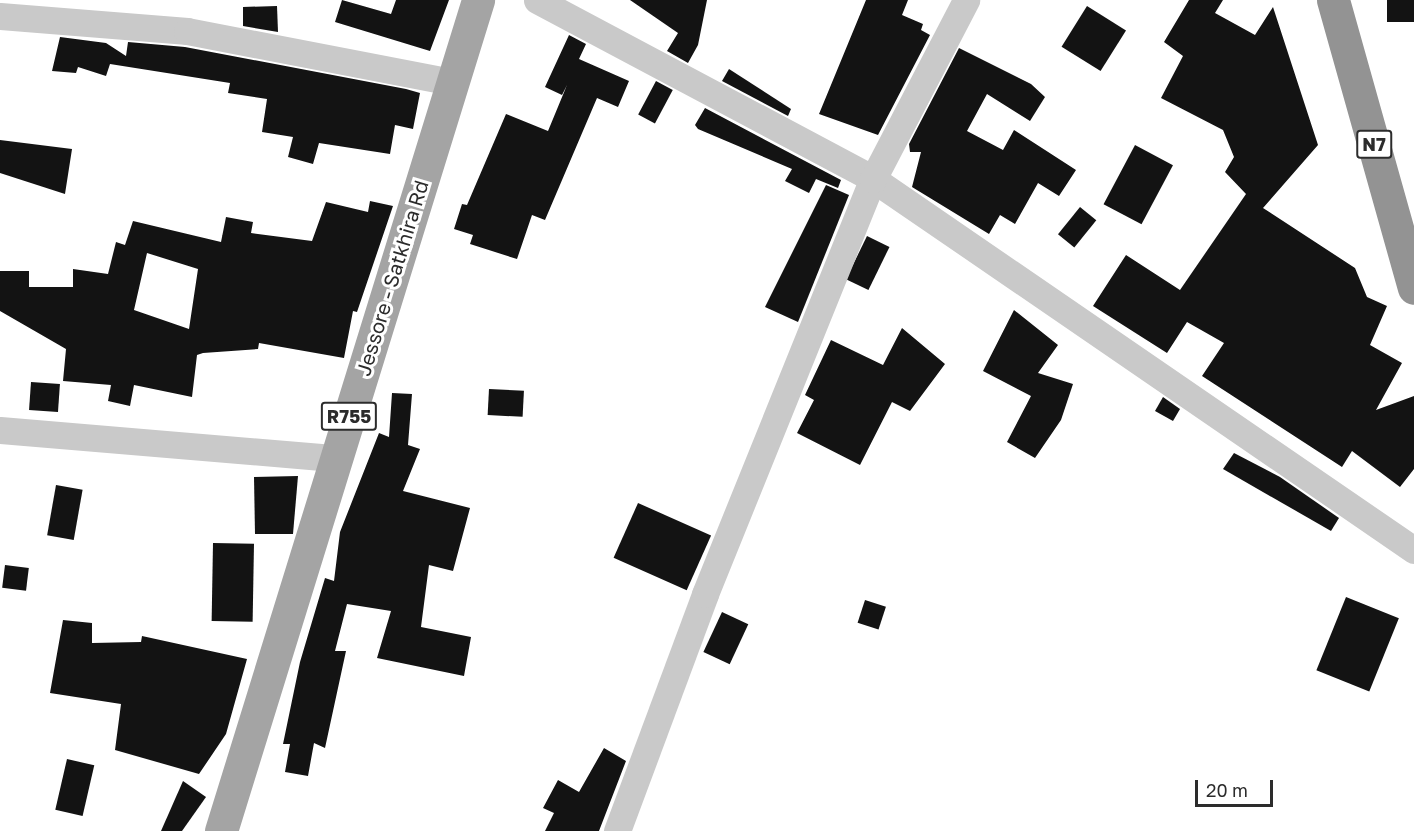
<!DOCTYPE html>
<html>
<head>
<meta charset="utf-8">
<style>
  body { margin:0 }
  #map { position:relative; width:1414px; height:831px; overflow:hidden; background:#fff; font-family:"Golos Text",sans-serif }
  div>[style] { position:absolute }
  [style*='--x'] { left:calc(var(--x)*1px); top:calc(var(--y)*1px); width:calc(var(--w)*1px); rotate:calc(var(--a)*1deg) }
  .building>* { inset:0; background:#131313; transform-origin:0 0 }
  .street>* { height:27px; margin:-13.5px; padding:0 13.5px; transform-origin:13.5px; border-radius:13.5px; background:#c9c9c9 }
  .primary>* { height:33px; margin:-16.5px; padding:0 16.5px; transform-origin:16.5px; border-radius:16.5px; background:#a4a4a4 }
  .highway>* { height:33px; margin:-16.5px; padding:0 16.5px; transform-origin:16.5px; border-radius:16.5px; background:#939393 }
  span { translate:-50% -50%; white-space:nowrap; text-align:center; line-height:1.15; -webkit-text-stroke:6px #fff; paint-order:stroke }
  .shield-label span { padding:2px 4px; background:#fff; border:2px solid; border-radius:4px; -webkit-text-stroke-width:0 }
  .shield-label { font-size:18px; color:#2c2c2c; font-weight:700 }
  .street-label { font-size:20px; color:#2c2c2c }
  .scale { position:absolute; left:1195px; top:780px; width:78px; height:27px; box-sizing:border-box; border:3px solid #2c2c2c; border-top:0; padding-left:8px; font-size:18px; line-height:21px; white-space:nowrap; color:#2c2c2c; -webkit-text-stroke:4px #fff; paint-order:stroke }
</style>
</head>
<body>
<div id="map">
  <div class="building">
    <div style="clip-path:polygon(342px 0,391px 14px,396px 0,449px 0,430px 51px,335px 22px)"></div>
    <div style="clip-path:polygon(630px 0,707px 0,698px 45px,688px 63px,667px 51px,678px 33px)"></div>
    <div style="clip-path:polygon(866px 0,908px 0,902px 15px,923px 24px,921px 30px,930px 35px,878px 135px,819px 114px)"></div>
    <div style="clip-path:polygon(1189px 0,1223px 0,1215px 13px,1255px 35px,1273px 7px,1318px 145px,1263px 208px,1355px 268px,1367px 297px,1387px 306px,1370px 345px,1402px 363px,1376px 410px,1414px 396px,1414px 469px,1400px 487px,1352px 451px,1342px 467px,1202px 376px,1224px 343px,1187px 322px,1167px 353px,1093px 306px,1126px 255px,1180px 290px,1246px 194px,1225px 172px,1234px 157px,1223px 130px,1161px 98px,1183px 56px,1164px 42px)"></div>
    <div style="left:1387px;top:0;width:27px;height:22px"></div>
    <div style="clip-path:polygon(277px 6px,278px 32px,243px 26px,243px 7px)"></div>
    <div style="left:1087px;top:6px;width:46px;height:48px;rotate:32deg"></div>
    <div style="clip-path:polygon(569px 35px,586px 44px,579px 59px,629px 81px,618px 107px,597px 98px,545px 220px,532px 215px,517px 259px,470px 244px,473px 235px,454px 229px,462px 204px,467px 205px,506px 114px,548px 131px,567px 85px,562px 95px,545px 87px)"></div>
    <div style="clip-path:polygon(60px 37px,106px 43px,126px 56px,128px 42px,185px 47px,406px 89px,420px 93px,413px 129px,395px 125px,390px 154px,319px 143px,313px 164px,288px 157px,293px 137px,262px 132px,267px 99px,228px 93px,230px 83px,110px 64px,106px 76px,78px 67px,76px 73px,52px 71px)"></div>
    <div style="clip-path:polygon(959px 48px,1031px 84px,1045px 97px,1030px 121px,987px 94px,967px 131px,1003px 150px,1014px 130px,1076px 170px,1059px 196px,1038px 183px,1015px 224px,1000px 215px,989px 234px,912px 187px,921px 152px,910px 152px,909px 144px)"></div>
    <div style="clip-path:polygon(729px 69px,791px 109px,788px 116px,722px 81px)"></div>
    <div style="left:656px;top:81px;width:19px;height:38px;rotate:28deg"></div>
    <div style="clip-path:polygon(705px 108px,841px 180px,838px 188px,816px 179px,809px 193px,785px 181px,792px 169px,698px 129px,695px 125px)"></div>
    <div style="clip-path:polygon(0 140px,72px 149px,65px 194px,0 173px)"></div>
    <div style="left:1135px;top:145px;width:43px;height:67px;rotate:28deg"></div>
    <div style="clip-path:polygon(826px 185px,849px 195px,798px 322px,765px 307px)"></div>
    <div style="clip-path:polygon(evenodd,370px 201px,393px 206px,357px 312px,353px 311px,344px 358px,259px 343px,258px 349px,203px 353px,197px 355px,192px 397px,134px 385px,130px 406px,108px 401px,111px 385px,63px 381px,66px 349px,0 311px,0 271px,29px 271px,29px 287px,73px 287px,73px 269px,108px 274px,116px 242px,125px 245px,133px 221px,221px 242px,226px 217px,253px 222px,251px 233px,312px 241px,326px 202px,368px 212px,370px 201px,147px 253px,198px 269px,189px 329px,134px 310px,147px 253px)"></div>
    <div style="left:1080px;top:207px;width:21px;height:35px;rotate:39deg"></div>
    <div style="left:867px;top:236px;width:25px;height:48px;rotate:26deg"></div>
    <div style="clip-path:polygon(1014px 310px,1058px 345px,1038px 373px,1073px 384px,1061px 420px,1035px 458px,1007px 442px,1031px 396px,983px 371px)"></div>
    <div style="clip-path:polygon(902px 328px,945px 364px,910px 411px,892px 402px,860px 465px,797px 433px,814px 400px,805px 395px,831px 340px,883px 365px)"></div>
    <div style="left:31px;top:382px;width:29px;height:28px;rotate:4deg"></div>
    <div style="left:489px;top:389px;width:35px;height:26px;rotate:3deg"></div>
    <div style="clip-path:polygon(392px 393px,412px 394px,408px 445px,420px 449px,403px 491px,470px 508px,453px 571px,429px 565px,421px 627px,471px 637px,464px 676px,377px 658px,391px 611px,347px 604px,335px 651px,346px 651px,325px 748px,314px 743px,308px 776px,285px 772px,290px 744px,283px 744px,300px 662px,325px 578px,334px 581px,340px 532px,379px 433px,389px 437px)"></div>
    <div style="clip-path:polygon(1163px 397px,1180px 409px,1173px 421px,1155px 411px)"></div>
    <div style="clip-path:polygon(1234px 453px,1280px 477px,1339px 518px,1331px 531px,1223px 469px)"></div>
    <div style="clip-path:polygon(298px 476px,293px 534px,255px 534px,254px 477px)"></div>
    <div style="left:56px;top:485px;width:27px;height:51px;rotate:10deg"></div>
    <div style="left:638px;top:503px;width:80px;height:60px;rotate:24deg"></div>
    <div style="left:213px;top:543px;width:41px;height:78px;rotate:1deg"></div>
    <div style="left:5px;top:565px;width:24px;height:23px;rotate:7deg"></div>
    <div style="left:1346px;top:597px;width:57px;height:79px;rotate:22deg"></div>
    <div style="left:865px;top:600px;width:22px;height:24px;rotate:18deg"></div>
    <div style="left:722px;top:612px;width:29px;height:44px;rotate:25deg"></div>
    <div style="clip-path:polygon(63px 620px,92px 623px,92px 643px,141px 642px,142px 636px,247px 659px,226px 734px,199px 774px,115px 750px,121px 704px,50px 693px)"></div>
    <div style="clip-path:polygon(604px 748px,626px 761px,599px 831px,545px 831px,554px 813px,543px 808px,558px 780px,579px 792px)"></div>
    <div style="left:67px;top:759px;width:28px;height:52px;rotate:13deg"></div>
    <div style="clip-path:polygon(183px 781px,206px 797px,182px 831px,161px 831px)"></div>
  </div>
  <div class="street">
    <div style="--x:537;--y:0;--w:381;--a:28"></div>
    <div style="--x:873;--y:179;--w:656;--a:34.44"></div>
    <div style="--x:0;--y:16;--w:188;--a:4.6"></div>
    <div style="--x:187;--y:31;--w:271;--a:10.9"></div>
    <div style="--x:0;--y:430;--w:337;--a:4.8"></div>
    <div style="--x:617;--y:831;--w:253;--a:-69.6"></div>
    <div style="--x:705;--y:594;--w:448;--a:-68"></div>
    <div style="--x:873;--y:179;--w:202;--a:-62.5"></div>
  </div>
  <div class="primary">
    <div style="--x:221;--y:831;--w:870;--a:-72.81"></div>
  </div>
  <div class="highway">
    <div style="--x:1333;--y:0;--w:299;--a:74.3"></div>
  </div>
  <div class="shield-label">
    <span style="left:1374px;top:144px">N7</span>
    <span style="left:349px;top:416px">R755</span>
  </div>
  <div class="street-label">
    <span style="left:392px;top:278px;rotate:-73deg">Jessore - Satkhira Rd</span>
  </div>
  <div class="scale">20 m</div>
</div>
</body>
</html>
